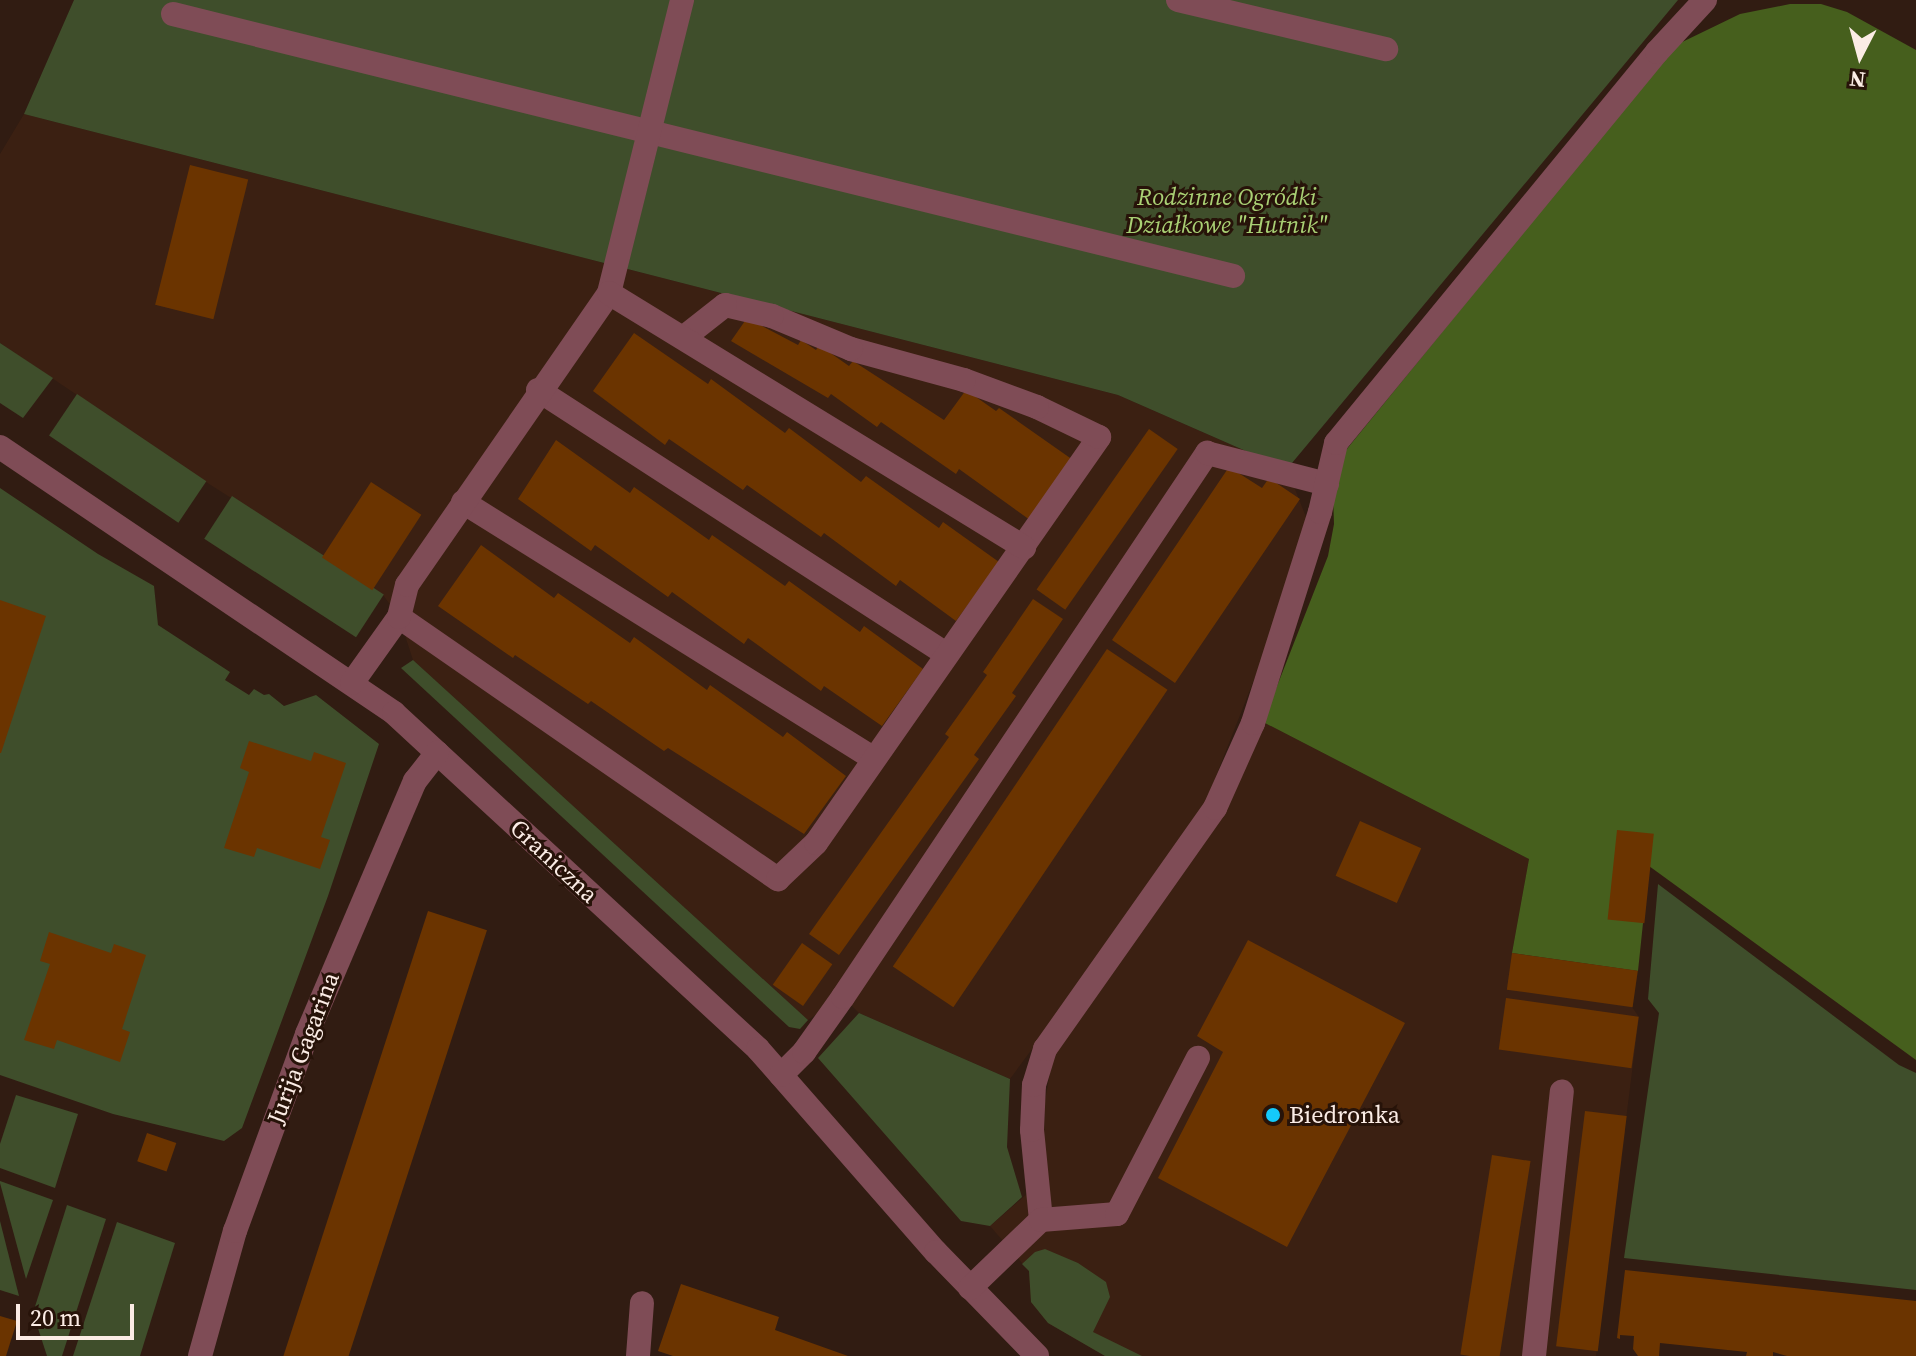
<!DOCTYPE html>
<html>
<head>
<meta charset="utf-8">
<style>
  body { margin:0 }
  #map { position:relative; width:1916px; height:1356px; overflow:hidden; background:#311c12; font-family:"Source Serif 4",serif }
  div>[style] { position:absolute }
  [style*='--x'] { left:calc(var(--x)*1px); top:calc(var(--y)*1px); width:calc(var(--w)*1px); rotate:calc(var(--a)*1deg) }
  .built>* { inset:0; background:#3b2012 }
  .green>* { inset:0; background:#3f4e2b; transform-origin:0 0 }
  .forest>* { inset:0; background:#465f1d }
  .building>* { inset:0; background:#6b3400; transform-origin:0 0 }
  .minor>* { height:24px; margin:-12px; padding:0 12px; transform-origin:12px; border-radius:12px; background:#7f4c56 }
  .dots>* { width:22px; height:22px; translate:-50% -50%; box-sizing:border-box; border:4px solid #271309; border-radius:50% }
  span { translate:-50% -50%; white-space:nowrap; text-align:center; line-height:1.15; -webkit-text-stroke:6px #271309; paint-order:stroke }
  .park-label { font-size:24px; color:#a9d074; font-style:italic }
  .street-label { font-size:24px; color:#fbece5 }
  .poi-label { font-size:24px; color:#fbece5 }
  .left { translate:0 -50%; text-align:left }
  .north { position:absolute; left:1820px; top:16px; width:80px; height:80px; -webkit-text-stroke:6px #271309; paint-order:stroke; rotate:186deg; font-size:22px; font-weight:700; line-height:32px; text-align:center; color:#fbece5 }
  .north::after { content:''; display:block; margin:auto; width:28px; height:36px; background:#fbece5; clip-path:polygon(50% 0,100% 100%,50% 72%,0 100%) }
  .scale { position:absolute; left:16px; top:1304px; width:118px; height:36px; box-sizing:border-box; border:4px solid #fbece5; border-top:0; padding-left:10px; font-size:24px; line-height:28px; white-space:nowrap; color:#fbece5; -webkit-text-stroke:6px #271309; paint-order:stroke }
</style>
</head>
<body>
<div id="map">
  <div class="built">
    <div style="clip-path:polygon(24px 114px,1118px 395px,1287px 469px,1312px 532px,1196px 827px,1010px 1079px,859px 1013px,843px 997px,808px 1020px,413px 660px,399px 617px,383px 595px,206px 482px,0 343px,0 154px)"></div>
    <div style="clip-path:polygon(1263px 722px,1529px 859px,1512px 953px,1638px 971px,1632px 1007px,1639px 1017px,1596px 1356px,1105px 1356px,1048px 1323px,1031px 1302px,1029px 1271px,990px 1226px,1043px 1180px,1045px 1101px,1053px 1055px)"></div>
  </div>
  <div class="green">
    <div style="clip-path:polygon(74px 0,1678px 0,1287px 469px,1118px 395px,24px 114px)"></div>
    <div style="clip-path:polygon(0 343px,53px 378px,23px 418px,0 403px)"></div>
    <div style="left:77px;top:394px;width:156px;height:50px;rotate:34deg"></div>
    <div style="clip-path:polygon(0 488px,98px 554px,154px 586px,158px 625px,230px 672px,225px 680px,249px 695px,254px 689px,264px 695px,269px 694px,284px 706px,316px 695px,379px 744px,328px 896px,242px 1128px,224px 1141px,113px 1114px,0 1075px)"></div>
    <div style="left:232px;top:496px;width:181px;height:51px;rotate:33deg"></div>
    <div style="clip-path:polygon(413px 660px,808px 1020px,800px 1029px,789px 1027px,401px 668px)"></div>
    <div style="clip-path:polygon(1658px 884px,1899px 1065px,1916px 1073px,1916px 1290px,1624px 1258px,1659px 1013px,1648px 999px)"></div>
    <div style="clip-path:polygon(859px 1013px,1010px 1079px,1007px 1147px,1022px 1197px,990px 1226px,961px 1221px,818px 1058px)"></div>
    <div style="clip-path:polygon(16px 1095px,78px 1114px,55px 1188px,0 1168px,0 1144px)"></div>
    <div style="clip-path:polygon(0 1181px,53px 1200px,26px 1279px,0 1183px)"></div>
    <div style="clip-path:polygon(67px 1205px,106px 1219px,62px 1356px,47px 1356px,33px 1313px)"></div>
    <div style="clip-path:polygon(0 1221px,19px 1296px,0 1290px)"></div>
    <div style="clip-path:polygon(117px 1222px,175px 1243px,140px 1356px,73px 1356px)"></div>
    <div style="clip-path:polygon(1045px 1249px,1078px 1263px,1106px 1282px,1110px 1297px,1093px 1332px,1142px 1356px,1105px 1356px,1048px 1323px,1031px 1302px,1029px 1271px,1022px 1264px,1035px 1252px)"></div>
  </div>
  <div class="forest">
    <div style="clip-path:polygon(1790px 4px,1821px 4px,1847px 12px,1916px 50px,1916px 1060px,1649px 866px,1638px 971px,1512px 953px,1529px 859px,1263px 722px,1328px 556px,1334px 524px,1333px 495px,1342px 455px,1676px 45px,1740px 14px)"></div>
  </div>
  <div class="building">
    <div style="left:190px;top:165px;width:60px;height:144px;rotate:14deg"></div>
    <div style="clip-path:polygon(747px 318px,798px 345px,801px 340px,816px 350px,819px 345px,849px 366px,853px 361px,944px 420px,966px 390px,996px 411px,999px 408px,1073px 460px,1030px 520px,959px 469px,956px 474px,881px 422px,877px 427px,831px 394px,828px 398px,731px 341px)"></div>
    <div style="clip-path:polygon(634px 333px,708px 384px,711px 379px,785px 433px,789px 428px,861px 482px,866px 476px,939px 528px,943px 522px,999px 562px,956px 621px,900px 580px,896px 586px,824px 533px,821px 537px,747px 485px,743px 490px,669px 439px,665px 445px,593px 391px)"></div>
    <div style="left:1149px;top:429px;width:35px;height:196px;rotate:35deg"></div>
    <div style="clip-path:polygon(556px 440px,630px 493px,634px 487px,709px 540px,712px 535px,785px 586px,789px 581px,860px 632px,864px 626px,923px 669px,882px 726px,824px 686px,821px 691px,748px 638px,744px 644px,672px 592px,668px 597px,595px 545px,591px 551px,518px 499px)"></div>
    <div style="clip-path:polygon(1229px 467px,1262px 488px,1269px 478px,1300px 499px,1175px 683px,1112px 640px)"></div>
    <div style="left:371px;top:482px;width:60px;height:90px;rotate:33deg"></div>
    <div style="clip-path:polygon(481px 545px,554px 598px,558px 593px,630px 643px,634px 637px,707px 690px,710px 685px,783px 737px,787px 732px,846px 776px,804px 834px,668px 748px,664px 751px,591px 701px,588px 704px,515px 655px,513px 658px,438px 606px)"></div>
    <div style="clip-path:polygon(1033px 599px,1063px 619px,1012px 693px,1016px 696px,974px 755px,979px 759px,839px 955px,809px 934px,949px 737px,945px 734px,987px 675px,983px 672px)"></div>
    <div style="clip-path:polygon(0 600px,46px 616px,1px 753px,0 753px)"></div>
    <div style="left:1107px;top:649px;width:73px;height:383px;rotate:34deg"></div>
    <div style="clip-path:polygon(249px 741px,311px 761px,314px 752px,346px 763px,321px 837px,330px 840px,320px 869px,257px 848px,254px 857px,224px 848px,249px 772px,240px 768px)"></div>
    <div style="left:1360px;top:821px;width:67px;height:60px;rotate:24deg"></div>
    <div style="left:1617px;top:830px;width:37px;height:90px;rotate:6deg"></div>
    <div style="left:428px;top:911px;width:62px;height:470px;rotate:18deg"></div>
    <div style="clip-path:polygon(49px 932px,111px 953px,114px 944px,146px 955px,122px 1029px,130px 1032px,120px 1062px,57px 1040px,54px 1049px,24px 1040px,50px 964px,40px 961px)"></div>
    <div style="clip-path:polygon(1248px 940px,1405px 1023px,1287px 1247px,1158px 1178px,1223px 1052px,1197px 1036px)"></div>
    <div style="left:802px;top:943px;width:37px;height:51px;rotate:35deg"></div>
    <div style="left:1512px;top:953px;width:127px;height:37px;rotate:8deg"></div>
    <div style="left:1506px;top:998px;width:134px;height:52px;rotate:8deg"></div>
    <div style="left:1585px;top:1111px;width:42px;height:237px;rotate:7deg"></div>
    <div style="left:147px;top:1133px;width:31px;height:30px;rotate:19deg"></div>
    <div style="left:1492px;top:1155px;width:39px;height:202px;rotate:9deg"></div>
    <div style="clip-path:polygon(1625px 1270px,1916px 1301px,1916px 1356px,1787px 1356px,1773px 1352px,1773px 1356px,1746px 1356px,1747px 1352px,1660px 1343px,1659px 1356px,1638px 1356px,1633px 1349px,1634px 1336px,1620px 1335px,1620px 1339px,1617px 1338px)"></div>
    <div style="clip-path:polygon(681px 1284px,779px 1317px,775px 1330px,848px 1356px,673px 1356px,658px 1351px)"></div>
    <div style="clip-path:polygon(0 1316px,17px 1321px,6px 1356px,0 1356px)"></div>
  </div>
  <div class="minor">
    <div style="--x:1178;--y:0;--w:214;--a:13.3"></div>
    <div style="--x:173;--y:14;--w:1092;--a:13.88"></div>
    <div style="--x:609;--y:293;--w:302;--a:-76"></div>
    <div style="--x:538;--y:390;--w:487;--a:32.9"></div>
    <div style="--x:0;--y:447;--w:475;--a:34"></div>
    <div style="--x:394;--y:713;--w:495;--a:42.7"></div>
    <div style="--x:758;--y:1049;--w:270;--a:48.8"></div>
    <div style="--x:936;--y:1252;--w:145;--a:45.8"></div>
    <div style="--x:463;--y:502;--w:483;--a:32"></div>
    <div style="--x:399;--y:617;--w:461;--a:34.7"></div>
    <div style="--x:778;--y:879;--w:52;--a:-43.5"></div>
    <div style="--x:816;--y:843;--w:495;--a:-55.1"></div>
    <div style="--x:1099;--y:437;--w:69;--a:-154.2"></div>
    <div style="--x:1037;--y:407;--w:78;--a:-159.7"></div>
    <div style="--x:964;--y:380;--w:117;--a:-164.7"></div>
    <div style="--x:851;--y:349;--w:86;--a:-157.3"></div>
    <div style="--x:772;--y:316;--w:48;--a:-166.8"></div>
    <div style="--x:725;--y:305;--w:53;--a:141.8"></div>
    <div style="--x:352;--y:683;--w:81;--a:-54.5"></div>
    <div style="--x:399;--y:617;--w:33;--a:-76"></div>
    <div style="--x:407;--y:585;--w:355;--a:-55.3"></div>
    <div style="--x:609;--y:293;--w:487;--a:31.5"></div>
    <div style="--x:781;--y:1075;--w:33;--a:-45"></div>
    <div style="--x:804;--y:1052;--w:67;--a:-54.7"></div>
    <div style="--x:843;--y:997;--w:655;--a:-56.21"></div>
    <div style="--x:1207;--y:453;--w:124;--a:14.5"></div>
    <div style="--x:1041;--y:1220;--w:90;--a:-95.7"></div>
    <div style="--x:1032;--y:1130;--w:45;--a:-87.5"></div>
    <div style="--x:1034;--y:1085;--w:38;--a:-73"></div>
    <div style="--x:1045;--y:1049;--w:295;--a:-54.8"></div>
    <div style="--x:1215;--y:808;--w:93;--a:-65.9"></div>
    <div style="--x:1253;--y:723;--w:221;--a:-72.4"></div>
    <div style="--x:1320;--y:512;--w:71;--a:-76.9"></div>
    <div style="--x:1336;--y:443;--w:506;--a:-50.61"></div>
    <div style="--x:1657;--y:52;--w:71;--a:-47.3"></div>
    <div style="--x:970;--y:1288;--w:98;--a:-43.8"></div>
    <div style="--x:1041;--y:1220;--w:76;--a:-4.5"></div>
    <div style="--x:1117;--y:1214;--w:176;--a:-62.6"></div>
    <div style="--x:200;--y:1356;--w:130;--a:-74.4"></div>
    <div style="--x:235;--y:1231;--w:210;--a:-69.9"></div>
    <div style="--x:307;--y:1034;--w:275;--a:-66.9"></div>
    <div style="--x:415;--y:781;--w:36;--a:-52"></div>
    <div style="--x:638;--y:1356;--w:53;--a:-85.7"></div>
    <div style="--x:1534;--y:1356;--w:266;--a:-84"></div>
  </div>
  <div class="dots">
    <div style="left:1273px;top:1115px;background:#14cafb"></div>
  </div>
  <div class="park-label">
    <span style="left:1227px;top:211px">Rodzinne Ogródki<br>Działkowe "Hutnik"</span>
  </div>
  <div class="street-label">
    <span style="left:554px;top:861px;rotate:43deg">Graniczna</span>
    <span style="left:303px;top:1048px;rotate:-69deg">Jurija Gagarina</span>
  </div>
  <div class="poi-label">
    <span class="left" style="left:1289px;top:1115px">Biedronka</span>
  </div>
  <div class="north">N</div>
  <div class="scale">20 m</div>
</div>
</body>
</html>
